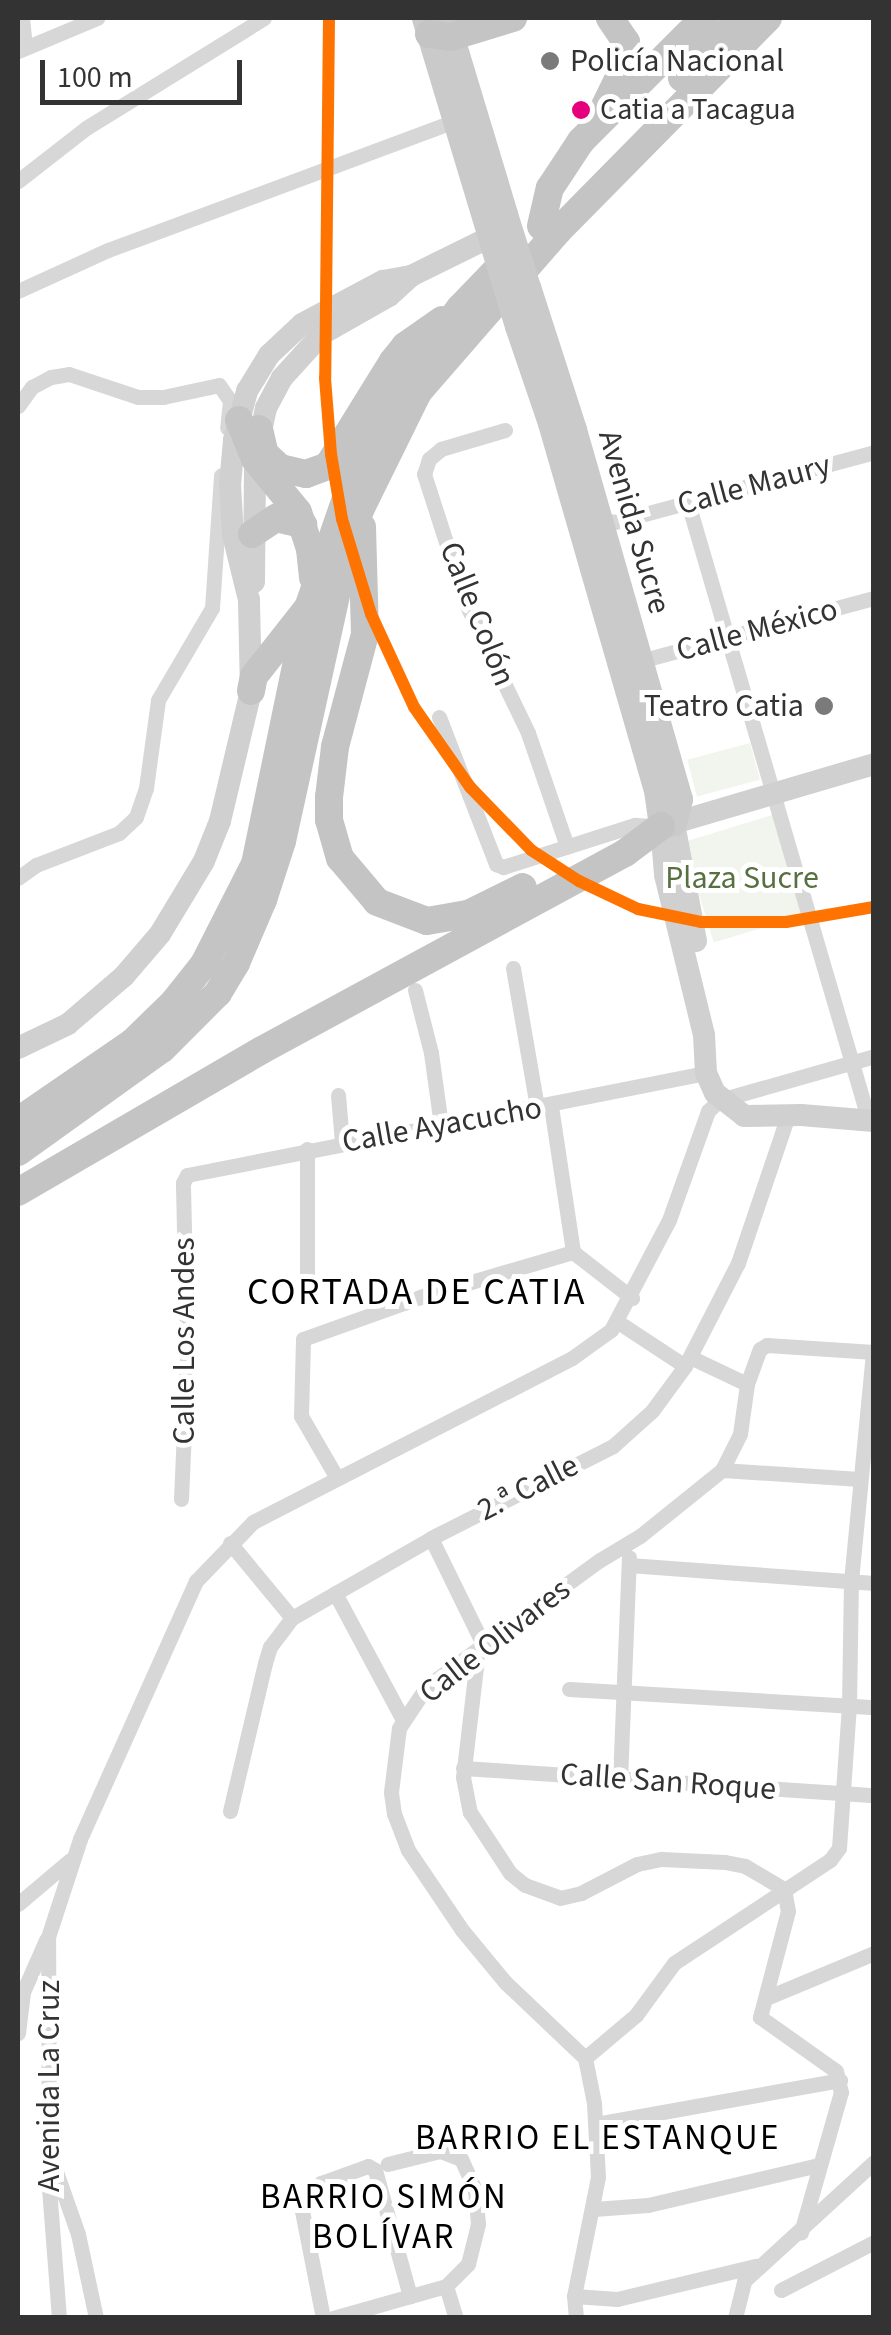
<!DOCTYPE html>
<html>
<head>
<meta charset="utf-8">
<style>
  body { margin:0 }
  #map { position:relative; width:891px; height:2335px; overflow:hidden; background:#fff; font-family:"Source Sans 3",sans-serif }
  div>[style] { position:absolute }
  [style*='--x'] { left:calc(var(--x)*1px); top:calc(var(--y)*1px); width:calc(var(--w)*1px); rotate:calc(var(--a)*1deg) }
  .green>* { inset:0; background:#f1f5ed; transform-origin:0 0 }
  .street>* { height:15px; margin:-7.5px; padding:0 7.5px; transform-origin:7.5px; border-radius:7.5px; background:#d7d7d7 }
  .secondary>* { height:22px; margin:-11px; padding:0 11px; transform-origin:11px; border-radius:11px; background:#d0d0d0 }
  .primary>* { height:25px; margin:-12.5px; padding:0 12.5px; transform-origin:12.5px; border-radius:12.5px; background:#cacaca }
  .highway>* { height:28px; margin:-14px; padding:0 14px; transform-origin:14px; border-radius:14px; background:#c4c4c4 }
  .primary-bridge>* { height:25px; margin:-12.5px; padding:0 12.5px; transform-origin:12.5px; border-radius:12.5px; background:#cacaca }
  .metro-1>* { height:12px; margin:-6px; padding:0 6px; transform-origin:6px; border-radius:6px; background:#ff7400 }
  .dots>* { width:28px; height:28px; translate:-50% -50%; box-sizing:border-box; border:5px solid #fff; border-radius:50% }
  span { translate:-50% -50%; white-space:nowrap; text-align:center; line-height:1.15; -webkit-text-stroke:10px #fff; paint-order:stroke }
  .bus-label { font-size:30px; color:#333 }
  .left { translate:0 -50%; text-align:left }
  .poi-label { font-size:32px; color:#333 }
  .right { translate:-100% -50%; text-align:right }
  .street-label { font-size:32px; color:#333 }
  .park-label { font-size:32px; color:#56703f }
  .neighbourhood-label { font-size:35px; color:#000; letter-spacing:2.5px }
  .quarter-label { font-size:38px; color:#000; letter-spacing:2.5px }
  .frame { position:absolute; inset:0; border:20px solid #333; pointer-events:none }
  .scale { position:absolute; left:40px; top:60px; width:202px; height:45px; box-sizing:border-box; border:5px solid #333; border-top:0; padding-left:12px; font-size:30px; line-height:35px; white-space:nowrap; color:#333; -webkit-text-stroke:8px #fff; paint-order:stroke }
</style>
</head>
<body>
<div id="map">
  <div class="green">
    <div style="left:750px;top:743px;width:38px;height:65px;rotate:75deg"></div>
    <div style="left:772px;top:815px;width:105px;height:93px;rotate:73deg"></div>
  </div>
  <div class="street">
    <div style="--x:22;--y:18;--w:30;--a:84"></div>
    <div style="--x:18;--y:51;--w:86;--a:-22.7"></div>
    <div style="--x:18;--y:181;--w:86;--a:-37.9"></div>
    <div style="--x:86;--y:128;--w:209;--a:-31.7"></div>
    <div style="--x:18;--y:291;--w:99;--a:-24.5"></div>
    <div style="--x:108;--y:250;--w:377;--a:-20.4"></div>
    <div style="--x:18;--y:406;--w:24;--a:-54"></div>
    <div style="--x:32;--y:387;--w:21;--a:-28"></div>
    <div style="--x:51;--y:377;--w:18;--a:-9"></div>
    <div style="--x:69;--y:374;--w:73;--a:18.4"></div>
    <div style="--x:138;--y:397;--w:25;--a:0"></div>
    <div style="--x:163;--y:397;--w:57;--a:-12.1"></div>
    <div style="--x:219;--y:385;--w:19;--a:55"></div>
    <div style="--x:230;--y:401;--w:27;--a:96"></div>
    <div style="--x:505;--y:430;--w:67;--a:163.5"></div>
    <div style="--x:441;--y:449;--w:16;--a:140"></div>
    <div style="--x:429;--y:459;--w:16;--a:108"></div>
    <div style="--x:424;--y:474;--w:137;--a:72.1"></div>
    <div style="--x:466;--y:604;--w:143;--a:64.3"></div>
    <div style="--x:528;--y:733;--w:120;--a:71"></div>
    <div style="--x:688;--y:503;--w:644;--a:73.68"></div>
    <div style="--x:594;--y:520;--w:21;--a:5"></div>
    <div style="--x:615;--y:522;--w:268;--a:-15.1"></div>
    <div style="--x:640;--y:661;--w:242;--a:-15.1"></div>
    <div style="--x:439;--y:717;--w:158;--a:68.8"></div>
    <div style="--x:496;--y:864;--w:8;--a:23"></div>
    <div style="--x:503;--y:867;--w:139;--a:-17.7"></div>
    <div style="--x:635;--y:825;--w:22;--a:3"></div>
    <div style="--x:18;--y:878;--w:22;--a:-36"></div>
    <div style="--x:36;--y:865;--w:89;--a:-21.1"></div>
    <div style="--x:119;--y:833;--w:23;--a:-43"></div>
    <div style="--x:136;--y:817;--w:31;--a:-71"></div>
    <div style="--x:146;--y:788;--w:89;--a:-82.2"></div>
    <div style="--x:158;--y:700;--w:107;--a:-59.6"></div>
    <div style="--x:212;--y:608;--w:133;--a:-86.1"></div>
    <div style="--x:513;--y:968;--w:141;--a:80.2"></div>
    <div style="--x:415;--y:990;--w:65;--a:75.7"></div>
    <div style="--x:431;--y:1053;--w:73;--a:82.1"></div>
    <div style="--x:338;--y:1095;--w:48;--a:85.2"></div>
    <div style="--x:551;--y:1106;--w:148;--a:81.4"></div>
    <div style="--x:573;--y:1252;--w:75;--a:37.9"></div>
    <div style="--x:307;--y:1149;--w:138;--a:90"></div>
    <div style="--x:618;--y:1322;--w:80;--a:33.3"></div>
    <div style="--x:690;--y:1357;--w:63;--a:25.3"></div>
    <div style="--x:722;--y:1470;--w:138;--a:3.7"></div>
    <div style="--x:337;--y:1478;--w:72;--a:-120.1"></div>
    <div style="--x:301;--y:1416;--w:77;--a:-88.5"></div>
    <div style="--x:303;--y:1339;--w:124;--a:-19.7"></div>
    <div style="--x:420;--y:1297;--w:159;--a:-16.4"></div>
    <div style="--x:181;--y:1499;--w:137;--a:-87.5"></div>
    <div style="--x:187;--y:1362;--w:179;--a:-91.3"></div>
    <div style="--x:183;--y:1183;--w:9;--a:-63"></div>
    <div style="--x:187;--y:1175;--w:529;--a:-11.12"></div>
    <div style="--x:431;--y:1538;--w:120;--a:63.9"></div>
    <div style="--x:230;--y:1543;--w:97;--a:50.4"></div>
    <div style="--x:629;--y:1565;--w:246;--a:4.2"></div>
    <div style="--x:335;--y:1593;--w:142;--a:61.8"></div>
    <div style="--x:478;--y:1650;--w:128;--a:96.7"></div>
    <div style="--x:463;--y:1777;--w:36;--a:79"></div>
    <div style="--x:470;--y:1812;--w:73;--a:56.7"></div>
    <div style="--x:510;--y:1873;--w:19;--a:39"></div>
    <div style="--x:525;--y:1885;--w:37;--a:20"></div>
    <div style="--x:560;--y:1898;--w:22;--a:-13"></div>
    <div style="--x:581;--y:1893;--w:63;--a:-27.4"></div>
    <div style="--x:637;--y:1864;--w:25;--a:-12"></div>
    <div style="--x:661;--y:1859;--w:64;--a:2.7"></div>
    <div style="--x:725;--y:1862;--w:20;--a:11"></div>
    <div style="--x:745;--y:1866;--w:45;--a:30.5"></div>
    <div style="--x:784;--y:1889;--w:22;--a:80"></div>
    <div style="--x:788;--y:1911;--w:110;--a:104.8"></div>
    <div style="--x:760;--y:2017;--w:93;--a:35.4"></div>
    <div style="--x:836;--y:2071;--w:22;--a:77"></div>
    <div style="--x:841;--y:2092;--w:146;--a:105.9"></div>
    <div style="--x:569;--y:1689;--w:306;--a:3.4"></div>
    <div style="--x:463;--y:1768;--w:412;--a:3.8"></div>
    <div style="--x:620;--y:1780;--w:223;--a:-87.7"></div>
    <div style="--x:230;--y:1811;--w:152;--a:-76.7"></div>
    <div style="--x:265;--y:1663;--w:17;--a:-73"></div>
    <div style="--x:270;--y:1647;--w:36;--a:-53"></div>
    <div style="--x:292;--y:1618;--w:165;--a:-29.8"></div>
    <div style="--x:435;--y:1536;--w:199;--a:-26.8"></div>
    <div style="--x:613;--y:1446;--w:52;--a:-41.9"></div>
    <div style="--x:652;--y:1411;--w:56;--a:-53.7"></div>
    <div style="--x:685;--y:1366;--w:116;--a:-62.8"></div>
    <div style="--x:738;--y:1263;--w:156;--a:-71.3"></div>
    <div style="--x:18;--y:1904;--w:68;--a:-40.2"></div>
    <div style="--x:766;--y:1998;--w:117;--a:-22.6"></div>
    <div style="--x:18;--y:2033;--w:41;--a:-83"></div>
    <div style="--x:23;--y:1992;--w:57;--a:-66.1"></div>
    <div style="--x:585;--y:2058;--w:67;--a:-40.1"></div>
    <div style="--x:636;--y:2015;--w:64;--a:-53.8"></div>
    <div style="--x:674;--y:1963;--w:187;--a:-33.4"></div>
    <div style="--x:830;--y:1860;--w:15;--a:-53"></div>
    <div style="--x:839;--y:1848;--w:142;--a:-86"></div>
    <div style="--x:849;--y:1706;--w:125;--a:-89.1"></div>
    <div style="--x:851;--y:1581;--w:231;--a:-84.5"></div>
    <div style="--x:596;--y:2124;--w:248;--a:-10.2"></div>
    <div style="--x:53;--y:2163;--w:75;--a:70.6"></div>
    <div style="--x:78;--y:2234;--w:86;--a:77.9"></div>
    <div style="--x:594;--y:2209;--w:54;--a:-4.2"></div>
    <div style="--x:648;--y:2205;--w:175;--a:-13.2"></div>
    <div style="--x:446;--y:2286;--w:34;--a:73"></div>
    <div style="--x:781;--y:2290;--w:105;--a:-27.3"></div>
    <div style="--x:574;--y:2296;--w:43;--a:4"></div>
    <div style="--x:617;--y:2299;--w:143;--a:-13.4"></div>
    <div style="--x:59;--y:2318;--w:131;--a:-94.4"></div>
    <div style="--x:49;--y:2187;--w:250;--a:-90.2"></div>
    <div style="--x:48;--y:1937;--w:103;--a:-71.9"></div>
    <div style="--x:80;--y:1839;--w:283;--a:-65.8"></div>
    <div style="--x:196;--y:1581;--w:82;--a:-46"></div>
    <div style="--x:253;--y:1522;--w:359;--a:-27.2"></div>
    <div style="--x:572;--y:1358;--w:48;--a:-35.7"></div>
    <div style="--x:611;--y:1330;--w:124;--a:-62.2"></div>
    <div style="--x:669;--y:1220;--w:116;--a:-70.3"></div>
    <div style="--x:708;--y:1111;--w:16;--a:-43"></div>
    <div style="--x:720;--y:1100;--w:160;--a:-15.9"></div>
    <div style="--x:323;--y:2318;--w:109;--a:-101.1"></div>
    <div style="--x:302;--y:2211;--w:34;--a:-56"></div>
    <div style="--x:321;--y:2183;--w:50;--a:-19.9"></div>
    <div style="--x:368;--y:2166;--w:8;--a:30"></div>
    <div style="--x:375;--y:2170;--w:131;--a:74.5"></div>
    <div style="--x:333;--y:2318;--w:117;--a:-15.8"></div>
    <div style="--x:446;--y:2286;--w:31;--a:-45"></div>
    <div style="--x:468;--y:2264;--w:41;--a:-76"></div>
    <div style="--x:478;--y:2224;--w:34;--a:-95"></div>
    <div style="--x:475;--y:2190;--w:34;--a:-114"></div>
    <div style="--x:461;--y:2159;--w:22;--a:-159"></div>
    <div style="--x:440;--y:2151;--w:54;--a:166"></div>
    <div style="--x:576;--y:2318;--w:22;--a:-95"></div>
    <div style="--x:574;--y:2296;--w:121;--a:-78.6"></div>
    <div style="--x:598;--y:2177;--w:74;--a:-93.1"></div>
    <div style="--x:594;--y:2103;--w:46;--a:-101.3"></div>
    <div style="--x:585;--y:2058;--w:110;--a:-136.5"></div>
    <div style="--x:505;--y:1982;--w:67;--a:-129.6"></div>
    <div style="--x:462;--y:1930;--w:97;--a:-124"></div>
    <div style="--x:408;--y:1850;--w:39;--a:-111"></div>
    <div style="--x:394;--y:1814;--w:22;--a:-98"></div>
    <div style="--x:391;--y:1792;--w:64;--a:-82.9"></div>
    <div style="--x:399;--y:1728;--w:50;--a:-56.3"></div>
    <div style="--x:427;--y:1686;--w:214;--a:-36.1"></div>
    <div style="--x:600;--y:1560;--w:47;--a:-31"></div>
    <div style="--x:640;--y:1536;--w:105;--a:-38.8"></div>
    <div style="--x:722;--y:1470;--w:40;--a:-63.4"></div>
    <div style="--x:740;--y:1434;--w:50;--a:-82"></div>
    <div style="--x:747;--y:1384;--w:37;--a:-70"></div>
    <div style="--x:760;--y:1349;--w:8;--a:-30"></div>
    <div style="--x:767;--y:1345;--w:107;--a:3.7"></div>
    <div style="--x:735;--y:2318;--w:38;--a:-76"></div>
    <div style="--x:744;--y:2281;--w:176;--a:-42.5"></div>
  </div>
  <div class="secondary">
    <div style="--x:254;--y:582;--w:123;--a:-89.5"></div>
    <div style="--x:255;--y:459;--w:52;--a:-77.8"></div>
    <div style="--x:266;--y:408;--w:34;--a:-62"></div>
    <div style="--x:282;--y:378;--w:59;--a:-47.7"></div>
    <div style="--x:322;--y:334;--w:77;--a:-29.6"></div>
    <div style="--x:389;--y:296;--w:30;--a:-42"></div>
    <div style="--x:411;--y:276;--w:88;--a:-26.3"></div>
    <div style="--x:661;--y:826;--w:49;--a:85.3"></div>
    <div style="--x:665;--y:875;--w:165;--a:76.3"></div>
    <div style="--x:704;--y:1035;--w:38;--a:87"></div>
    <div style="--x:706;--y:1073;--w:22;--a:66"></div>
    <div style="--x:715;--y:1093;--w:37;--a:38"></div>
    <div style="--x:744;--y:1116;--w:57;--a:-1"></div>
    <div style="--x:801;--y:1115;--w:73;--a:4.7"></div>
    <div style="--x:696;--y:941;--w:120;--a:-100.6"></div>
    <div style="--x:674;--y:823;--w:209;--a:-16.4"></div>
    <div style="--x:18;--y:1048;--w:55;--a:-25.6"></div>
    <div style="--x:68;--y:1024;--w:74;--a:-40.6"></div>
    <div style="--x:124;--y:976;--w:55;--a:-49.4"></div>
    <div style="--x:160;--y:934;--w:85;--a:-58.9"></div>
    <div style="--x:204;--y:861;--w:43;--a:-68.2"></div>
    <div style="--x:220;--y:821;--w:134;--a:-76.6"></div>
    <div style="--x:251;--y:691;--w:91;--a:-91.3"></div>
    <div style="--x:249;--y:600;--w:67;--a:-103.8"></div>
    <div style="--x:233;--y:535;--w:50;--a:-93.4"></div>
    <div style="--x:230;--y:485;--w:45;--a:-84.9"></div>
    <div style="--x:234;--y:440;--w:51;--a:-75.1"></div>
    <div style="--x:247;--y:391;--w:42;--a:-58.6"></div>
    <div style="--x:269;--y:355;--w:45;--a:-43.2"></div>
    <div style="--x:302;--y:324;--w:92;--a:-28"></div>
    <div style="--x:383;--y:281;--w:28;--a:-10"></div>
  </div>
  <div class="primary">
    <div style="--x:424;--y:18;--w:239;--a:73.2"></div>
    <div style="--x:446;--y:18;--w:205;--a:73.2"></div>
    <div style="--x:517;--y:326;--w:102;--a:71.2"></div>
    <div style="--x:550;--y:423;--w:382;--a:73.9"></div>
    <div style="--x:656;--y:790;--w:36;--a:82"></div>
    <div style="--x:661;--y:826;--w:13;--a:-13"></div>
    <div style="--x:674;--y:823;--w:25;--a:-76"></div>
    <div style="--x:680;--y:799;--w:385;--a:-106"></div>
    <div style="--x:574;--y:429;--w:149;--a:-107.9"></div>
  </div>
  <div class="highway">
    <div style="--x:429;--y:34;--w:21;--a:8"></div>
    <div style="--x:450;--y:37;--w:66;--a:-16.8"></div>
    <div style="--x:682;--y:78;--w:83;--a:-46"></div>
    <div style="--x:605;--y:106;--w:48;--a:-64"></div>
    <div style="--x:626;--y:63;--w:21;--a:-90"></div>
    <div style="--x:626;--y:42;--w:29;--a:-124"></div>
    <div style="--x:541;--y:226;--w:39;--a:-77"></div>
    <div style="--x:550;--y:188;--w:56;--a:-56.6"></div>
    <div style="--x:581;--y:141;--w:174;--a:-45"></div>
    <div style="--x:239;--y:420;--w:42;--a:67.7"></div>
    <div style="--x:255;--y:459;--w:68;--a:50.9"></div>
    <div style="--x:298;--y:512;--w:39;--a:72"></div>
    <div style="--x:310;--y:549;--w:29;--a:84"></div>
    <div style="--x:259;--y:429;--w:26;--a:77"></div>
    <div style="--x:265;--y:454;--w:21;--a:43"></div>
    <div style="--x:280;--y:468;--w:27;--a:13"></div>
    <div style="--x:306;--y:474;--w:23;--a:-20"></div>
    <div style="--x:328;--y:466;--w:123;--a:-58.2"></div>
    <div style="--x:393;--y:361;--w:19;--a:-51"></div>
    <div style="--x:405;--y:346;--w:45;--a:-35.1"></div>
    <div style="--x:362;--y:527;--w:107;--a:88.4"></div>
    <div style="--x:365;--y:634;--w:117;--a:104.9"></div>
    <div style="--x:335;--y:747;--w:50;--a:96.8"></div>
    <div style="--x:329;--y:797;--w:23;--a:90"></div>
    <div style="--x:329;--y:820;--w:40;--a:74"></div>
    <div style="--x:340;--y:858;--w:57;--a:49.9"></div>
    <div style="--x:377;--y:902;--w:53;--a:20.8"></div>
    <div style="--x:427;--y:921;--w:42;--a:-9.7"></div>
    <div style="--x:468;--y:914;--w:61;--a:-26.1"></div>
    <div style="--x:252;--y:534;--w:29;--a:-34"></div>
    <div style="--x:276;--y:518;--w:28;--a:13"></div>
    <div style="--x:251;--y:691;--w:15;--a:-79"></div>
    <div style="--x:254;--y:676;--w:85;--a:-51.7"></div>
    <div style="--x:18;--y:1121;--w:140;--a:-34.5"></div>
    <div style="--x:133;--y:1042;--w:57;--a:-44.3"></div>
    <div style="--x:174;--y:1002;--w:48;--a:-51.7"></div>
    <div style="--x:204;--y:964;--w:112;--a:-63"></div>
    <div style="--x:255;--y:864;--w:261;--a:-78.3"></div>
    <div style="--x:308;--y:608;--w:141;--a:-70.9"></div>
    <div style="--x:354;--y:475;--w:75;--a:-63.8"></div>
    <div style="--x:387;--y:408;--w:124;--a:-53.9"></div>
    <div style="--x:460;--y:308;--w:76;--a:-46.1"></div>
    <div style="--x:18;--y:1152;--w:177;--a:-35.6"></div>
    <div style="--x:162;--y:1049;--w:79;--a:-45"></div>
    <div style="--x:218;--y:993;--w:35;--a:-59"></div>
    <div style="--x:236;--y:963;--w:69;--a:-66.8"></div>
    <div style="--x:263;--y:900;--w:62;--a:-72.1"></div>
    <div style="--x:282;--y:841;--w:290;--a:-77.6"></div>
    <div style="--x:344;--y:558;--w:51;--a:-71.6"></div>
    <div style="--x:360;--y:510;--w:131;--a:-63.8"></div>
    <div style="--x:418;--y:392;--w:213;--a:-49"></div>
    <div style="--x:558;--y:231;--w:299;--a:-45.4"></div>
    <div style="--x:18;--y:1192;--w:282;--a:-30.2"></div>
    <div style="--x:262;--y:1050;--w:413;--a:-28.5"></div>
    <div style="--x:625;--y:853;--w:45;--a:-36.9"></div>
  </div>
  <div class="primary-bridge">
    <div style="--x:505;--y:214;--w:77;--a:72.5"></div>
    <div style="--x:493;--y:247;--w:83;--a:73.1"></div>
  </div>
  <div class="metro-1">
    <div style="--x:329;--y:18;--w:360;--a:90.6"></div>
    <div style="--x:325;--y:378;--w:76;--a:85.5"></div>
    <div style="--x:331;--y:454;--w:66;--a:80.4"></div>
    <div style="--x:342;--y:519;--w:99;--a:73"></div>
    <div style="--x:371;--y:614;--w:102;--a:65.2"></div>
    <div style="--x:414;--y:707;--w:98;--a:55"></div>
    <div style="--x:470;--y:787;--w:88;--a:45.9"></div>
    <div style="--x:531;--y:850;--w:57;--a:32.9"></div>
    <div style="--x:579;--y:881;--w:65;--a:25.4"></div>
    <div style="--x:638;--y:909;--w:64;--a:11.7"></div>
    <div style="--x:701;--y:922;--w:85;--a:0"></div>
    <div style="--x:786;--y:922;--w:89;--a:-9.7"></div>
  </div>
  <div class="dots">
    <div style="left:550px;top:61px;background:#7a7a7a"></div>
    <div style="left:581px;top:110px;background:#e5007d"></div>
    <div style="left:824px;top:706px;background:#7a7a7a"></div>
  </div>
  <div class="bus-label">
    <span class="left" style="left:600px;top:110px">Catia a Tacagua</span>
  </div>
  <div class="poi-label">
    <span class="left" style="left:570px;top:61px">Policía Nacional</span>
    <span class="right" style="left:804px;top:706px">Teatro Catia</span>
  </div>
  <div class="street-label">
    <span style="left:754px;top:485px;rotate:-15deg">Calle Maury</span>
    <span style="left:634px;top:522px;rotate:74deg">Avenida Sucre</span>
    <span style="left:477px;top:614px;rotate:68deg">Calle Colón</span>
    <span style="left:757px;top:630px;rotate:-15deg">Calle México</span>
    <span style="left:442px;top:1125px;rotate:-10deg">Calle Ayacucho</span>
    <span style="left:184px;top:1341px;rotate:-90deg">Calle Los Andes</span>
    <span style="left:528px;top:1488px;rotate:-27deg">2.ª Calle</span>
    <span style="left:495px;top:1641px;rotate:-38deg">Calle Olivares</span>
    <span style="left:668px;top:1782px;rotate:4deg">Calle San Roque</span>
    <span style="left:49px;top:2086px;rotate:-90deg">Avenida La Cruz</span>
  </div>
  <div class="park-label">
    <span style="left:742px;top:878px">Plaza Sucre</span>
  </div>
  <div class="neighbourhood-label">
    <span style="left:598px;top:2138px">BARRIO EL ESTANQUE</span>
    <span style="left:384px;top:2217px">BARRIO SIMÓN<br>BOLÍVAR</span>
  </div>
  <div class="quarter-label">
    <span style="left:417px;top:1293px">CORTADA DE CATIA</span>
  </div>
  <div class="frame"></div>
  <div class="scale">100 m</div>
</div>
</body>
</html>
